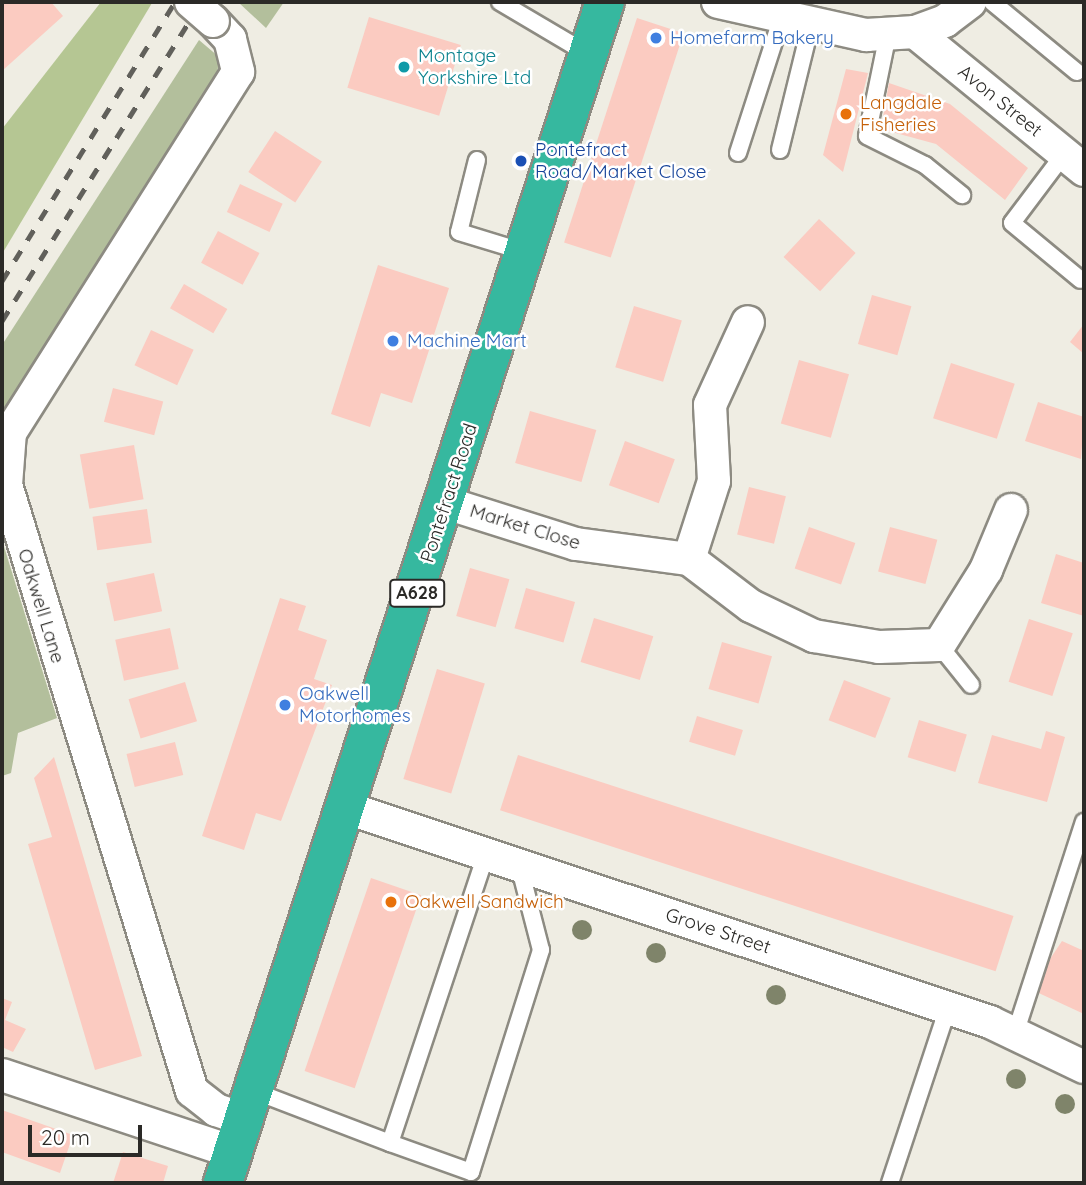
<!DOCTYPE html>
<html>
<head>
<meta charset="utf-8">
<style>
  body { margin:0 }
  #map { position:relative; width:1086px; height:1185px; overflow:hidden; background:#efede3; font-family:Quicksand,sans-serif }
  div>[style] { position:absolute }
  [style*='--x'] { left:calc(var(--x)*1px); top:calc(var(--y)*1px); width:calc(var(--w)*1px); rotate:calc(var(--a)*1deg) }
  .green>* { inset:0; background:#b3bf9c }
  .forest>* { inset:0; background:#b5c693 }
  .building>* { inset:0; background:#fbcbc1; transform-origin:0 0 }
  .roads { filter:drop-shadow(2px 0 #8d8b82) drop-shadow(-2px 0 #8d8b82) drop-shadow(0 2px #8d8b82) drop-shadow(0 -2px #8d8b82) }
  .lane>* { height:16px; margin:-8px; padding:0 8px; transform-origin:8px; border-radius:8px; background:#fff }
  .street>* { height:32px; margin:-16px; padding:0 16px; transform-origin:16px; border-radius:16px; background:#fff }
  .highway>* { height:38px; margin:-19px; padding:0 19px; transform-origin:19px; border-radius:19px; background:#36b89f }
  .rail>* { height:5px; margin-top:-2.5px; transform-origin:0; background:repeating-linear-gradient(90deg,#61605b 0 12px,transparent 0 24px) }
  .bridges { filter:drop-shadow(2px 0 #8d8b82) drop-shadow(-2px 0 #8d8b82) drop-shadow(0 2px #8d8b82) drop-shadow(0 -2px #8d8b82) }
  .street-bridge>* { height:32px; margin:-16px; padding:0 16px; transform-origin:16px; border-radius:16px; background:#fff }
  .trees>* { width:20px; height:20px; margin:-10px; border-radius:50%; background:#7f846a }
  .dots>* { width:19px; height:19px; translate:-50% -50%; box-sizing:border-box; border:4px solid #fff; border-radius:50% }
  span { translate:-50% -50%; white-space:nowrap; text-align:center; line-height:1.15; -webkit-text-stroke:5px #fff; paint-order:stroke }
  .shield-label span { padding:2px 5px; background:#fff; border:2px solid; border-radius:5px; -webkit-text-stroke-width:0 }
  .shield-label { font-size:18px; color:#2b2a27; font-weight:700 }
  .shop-label { font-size:19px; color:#366cbe }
  .left { translate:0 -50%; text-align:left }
  .culture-label { font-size:19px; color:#0d838f }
  .street-label { font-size:19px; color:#2b2a27 }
  .food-label { font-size:19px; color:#c56008 }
  .transit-label { font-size:19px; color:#164399 }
  .frame { position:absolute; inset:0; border:4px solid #2b2a27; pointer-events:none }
  .scale { position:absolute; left:28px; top:1125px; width:114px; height:32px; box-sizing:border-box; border:4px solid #2b2a27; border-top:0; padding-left:9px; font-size:21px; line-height:24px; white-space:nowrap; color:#2b2a27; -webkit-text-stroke:5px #fff; paint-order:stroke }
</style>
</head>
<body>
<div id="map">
  <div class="green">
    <div style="clip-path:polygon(238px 2px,284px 2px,266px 28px)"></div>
    <div style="clip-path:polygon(199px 40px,219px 57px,216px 86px,2px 418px,2px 345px)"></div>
    <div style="clip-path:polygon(2px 540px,57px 718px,18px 733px,11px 773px,2px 776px)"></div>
  </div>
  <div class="forest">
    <div style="clip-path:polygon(101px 2px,152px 3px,2px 254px,2px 129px)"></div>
  </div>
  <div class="building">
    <div style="clip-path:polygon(2px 2px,51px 2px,63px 16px,2px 71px)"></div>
    <div style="left:369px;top:17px;width:96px;height:74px;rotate:17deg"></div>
    <div style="left:637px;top:18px;width:49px;height:236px;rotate:18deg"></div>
    <div style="clip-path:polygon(846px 69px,868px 73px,843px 172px,823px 155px)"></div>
    <div style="clip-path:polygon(889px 83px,950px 104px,1028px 168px,1005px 200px,936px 144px,881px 129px)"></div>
    <div style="left:275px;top:131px;width:56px;height:49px;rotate:33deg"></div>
    <div style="left:240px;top:184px;width:47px;height:31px;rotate:25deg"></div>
    <div style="left:819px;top:219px;width:50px;height:52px;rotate:43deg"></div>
    <div style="left:218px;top:231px;width:47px;height:36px;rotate:28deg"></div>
    <div style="clip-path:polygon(378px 265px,449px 288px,412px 403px,381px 393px,370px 427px,331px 414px)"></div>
    <div style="left:184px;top:284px;width:50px;height:28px;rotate:30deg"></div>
    <div style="left:872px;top:295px;width:41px;height:51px;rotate:16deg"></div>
    <div style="left:634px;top:306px;width:50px;height:64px;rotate:17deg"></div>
    <div style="clip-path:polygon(1084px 324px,1084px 354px,1070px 342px)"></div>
    <div style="left:151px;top:330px;width:47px;height:39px;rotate:25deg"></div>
    <div style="left:799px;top:360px;width:52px;height:66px;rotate:16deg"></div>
    <div style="left:951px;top:363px;width:67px;height:58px;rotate:18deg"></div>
    <div style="left:113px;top:388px;width:52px;height:35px;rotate:15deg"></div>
    <div style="clip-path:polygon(1038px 402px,1084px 417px,1081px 459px,1025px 441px)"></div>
    <div style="left:530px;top:411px;width:69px;height:54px;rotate:16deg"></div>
    <div style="left:625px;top:441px;width:53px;height:47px;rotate:20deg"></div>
    <div style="left:134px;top:445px;width:55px;height:55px;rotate:80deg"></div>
    <div style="left:749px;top:487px;width:38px;height:49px;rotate:14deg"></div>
    <div style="left:147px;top:509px;width:34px;height:55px;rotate:82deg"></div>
    <div style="left:809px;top:527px;width:49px;height:44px;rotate:19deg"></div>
    <div style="left:890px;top:527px;width:49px;height:46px;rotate:15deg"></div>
    <div style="clip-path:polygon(1056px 554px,1084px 563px,1084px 616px,1041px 603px)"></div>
    <div style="left:470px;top:568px;width:41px;height:50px;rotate:16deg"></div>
    <div style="left:154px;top:573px;width:39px;height:49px;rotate:78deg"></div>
    <div style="left:526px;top:588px;width:51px;height:42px;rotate:16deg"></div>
    <div style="clip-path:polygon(280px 598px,306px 606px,298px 630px,327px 640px,314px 679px,332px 685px,281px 821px,256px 813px,244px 850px,202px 836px)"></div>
    <div style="left:594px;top:618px;width:62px;height:46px;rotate:17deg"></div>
    <div style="left:1029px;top:619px;width:46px;height:66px;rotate:18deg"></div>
    <div style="left:170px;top:628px;width:42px;height:56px;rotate:78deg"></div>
    <div style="left:722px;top:642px;width:52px;height:49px;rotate:16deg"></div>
    <div style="left:437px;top:669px;width:50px;height:115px;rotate:17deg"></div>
    <div style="left:844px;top:680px;width:50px;height:43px;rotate:21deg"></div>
    <div style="left:185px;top:682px;width:41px;height:59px;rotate:73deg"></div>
    <div style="left:697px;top:716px;width:48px;height:27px;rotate:17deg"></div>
    <div style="left:919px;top:720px;width:50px;height:39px;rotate:17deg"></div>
    <div style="clip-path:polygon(1046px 731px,1065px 737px,1047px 802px,978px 783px,992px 735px,1041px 749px)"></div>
    <div style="left:175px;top:742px;width:34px;height:50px;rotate:76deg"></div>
    <div style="left:518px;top:755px;width:521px;height:58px;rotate:18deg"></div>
    <div style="clip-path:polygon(54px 757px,142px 1056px,95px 1070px,28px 844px,52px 837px,34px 778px)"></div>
    <div style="left:371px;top:878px;width:53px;height:204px;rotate:19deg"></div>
    <div style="clip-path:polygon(1062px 941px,1084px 951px,1084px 1014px,1030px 989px)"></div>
    <div style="clip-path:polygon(2px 998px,12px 1002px,5px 1020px,26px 1029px,13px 1052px,2px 1047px)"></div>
    <div style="clip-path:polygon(2px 1110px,73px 1135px,60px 1173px,2px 1152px)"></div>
    <div style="clip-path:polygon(123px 1152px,168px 1166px,163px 1183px,113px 1183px)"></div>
  </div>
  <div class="roads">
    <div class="lane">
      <div style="--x:500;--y:2;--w:102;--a:30.6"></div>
      <div style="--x:992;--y:2;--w:110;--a:39.5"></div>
      <div style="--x:888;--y:34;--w:104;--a:101.6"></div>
      <div style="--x:867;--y:136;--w:65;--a:26.6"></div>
      <div style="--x:925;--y:165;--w:48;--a:39"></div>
      <div style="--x:780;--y:150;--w:130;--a:-76.2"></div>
      <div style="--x:738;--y:153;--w:143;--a:-72.1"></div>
      <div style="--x:1064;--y:154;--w:86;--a:127"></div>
      <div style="--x:1012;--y:223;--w:89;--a:39.6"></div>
      <div style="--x:477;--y:160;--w:74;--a:104"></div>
      <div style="--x:459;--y:232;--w:69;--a:16.9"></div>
      <div style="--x:939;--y:645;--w:51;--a:51.3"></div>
      <div style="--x:1015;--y:1034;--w:223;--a:-72"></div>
      <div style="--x:254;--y:1091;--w:146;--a:20.9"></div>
      <div style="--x:390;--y:1143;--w:304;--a:-71.6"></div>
      <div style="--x:390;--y:1143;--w:86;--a:19.7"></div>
      <div style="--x:471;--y:1172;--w:233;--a:-72.5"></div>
      <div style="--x:541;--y:950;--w:88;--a:-104.5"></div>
      <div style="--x:890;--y:1183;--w:184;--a:-71.7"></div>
    </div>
    <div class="street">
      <div style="--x:718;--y:2;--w:152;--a:12.6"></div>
      <div style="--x:866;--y:35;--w:49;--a:-3.5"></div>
      <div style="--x:915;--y:32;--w:32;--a:-20"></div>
      <div style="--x:945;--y:21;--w:31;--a:-37"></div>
      <div style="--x:213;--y:21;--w:25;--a:47"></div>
      <div style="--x:230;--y:39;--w:34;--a:76"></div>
      <div style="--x:238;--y:72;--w:426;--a:122.3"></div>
      <div style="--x:10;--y:432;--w:53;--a:94.3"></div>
      <div style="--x:6;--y:485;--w:634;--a:72.94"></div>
      <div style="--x:192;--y:1091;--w:31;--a:38"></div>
      <div style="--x:216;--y:1110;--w:29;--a:18"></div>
      <div style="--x:915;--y:32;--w:218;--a:39.2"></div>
      <div style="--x:446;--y:503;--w:136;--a:17.5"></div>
      <div style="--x:576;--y:544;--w:114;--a:7.6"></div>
      <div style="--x:689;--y:559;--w:78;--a:37.2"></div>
      <div style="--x:751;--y:606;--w:70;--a:25.5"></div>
      <div style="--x:814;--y:636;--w:66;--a:9.6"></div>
      <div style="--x:879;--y:647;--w:60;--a:-1.9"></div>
      <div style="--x:939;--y:645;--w:89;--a:-57.9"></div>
      <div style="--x:986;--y:570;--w:65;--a:-67.4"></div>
      <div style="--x:689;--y:559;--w:82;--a:-72.2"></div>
      <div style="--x:714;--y:481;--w:76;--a:-93"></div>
      <div style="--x:710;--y:405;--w:91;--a:-65.4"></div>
      <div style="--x:347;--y:808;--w:678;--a:18.41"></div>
      <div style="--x:990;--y:1022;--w:104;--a:25.6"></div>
      <div style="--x:2;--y:1075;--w:243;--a:18.4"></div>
    </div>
    <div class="highway">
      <div style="--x:223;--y:1183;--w:1241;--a:-72.08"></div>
    </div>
  </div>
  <div class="rail">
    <div style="--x:2;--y:281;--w:328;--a:-58.2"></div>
    <div style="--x:2;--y:321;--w:376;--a:-58"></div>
  </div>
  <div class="bridges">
    <div class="street-bridge">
      <div style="--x:191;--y:2;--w:29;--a:41"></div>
    </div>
  </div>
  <div class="trees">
    <div style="left:582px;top:930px"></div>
    <div style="left:656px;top:953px"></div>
    <div style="left:776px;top:995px"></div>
    <div style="left:1016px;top:1079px"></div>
    <div style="left:1065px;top:1104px"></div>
  </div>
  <div class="dots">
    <div style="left:656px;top:38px;background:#3f7fe0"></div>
    <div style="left:404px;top:67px;background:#0f9aa8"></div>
    <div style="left:846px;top:114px;background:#e8710a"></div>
    <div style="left:521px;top:161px;background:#1a4fb4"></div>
    <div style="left:393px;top:341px;background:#3f7fe0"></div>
    <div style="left:285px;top:705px;background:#3f7fe0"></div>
    <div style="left:391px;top:902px;background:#e8710a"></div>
  </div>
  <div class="shield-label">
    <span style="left:417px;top:593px">A628</span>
  </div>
  <div class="shop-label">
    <span class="left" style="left:670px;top:38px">Homefarm Bakery</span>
    <span class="left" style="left:407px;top:341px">Machine Mart</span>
    <span class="left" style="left:299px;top:705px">Oakwell<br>Motorhomes</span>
  </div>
  <div class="culture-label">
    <span class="left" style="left:418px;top:67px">Montage<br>Yorkshire Ltd</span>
  </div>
  <div class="street-label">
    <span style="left:1000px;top:101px;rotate:39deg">Avon Street</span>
    <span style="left:449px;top:493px;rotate:-72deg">Pontefract Road</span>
    <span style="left:525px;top:527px;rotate:17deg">Market Close</span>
    <span style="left:41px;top:606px;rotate:73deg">Oakwell Lane</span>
    <span style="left:718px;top:931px;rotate:18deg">Grove Street</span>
  </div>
  <div class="food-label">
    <span class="left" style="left:860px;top:114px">Langdale<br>Fisheries</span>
    <span class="left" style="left:405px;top:902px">Oakwell Sandwich</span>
  </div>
  <div class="transit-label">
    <span class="left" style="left:535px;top:161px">Pontefract<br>Road/Market Close</span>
  </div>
  <div class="frame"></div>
  <div class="scale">20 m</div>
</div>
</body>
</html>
